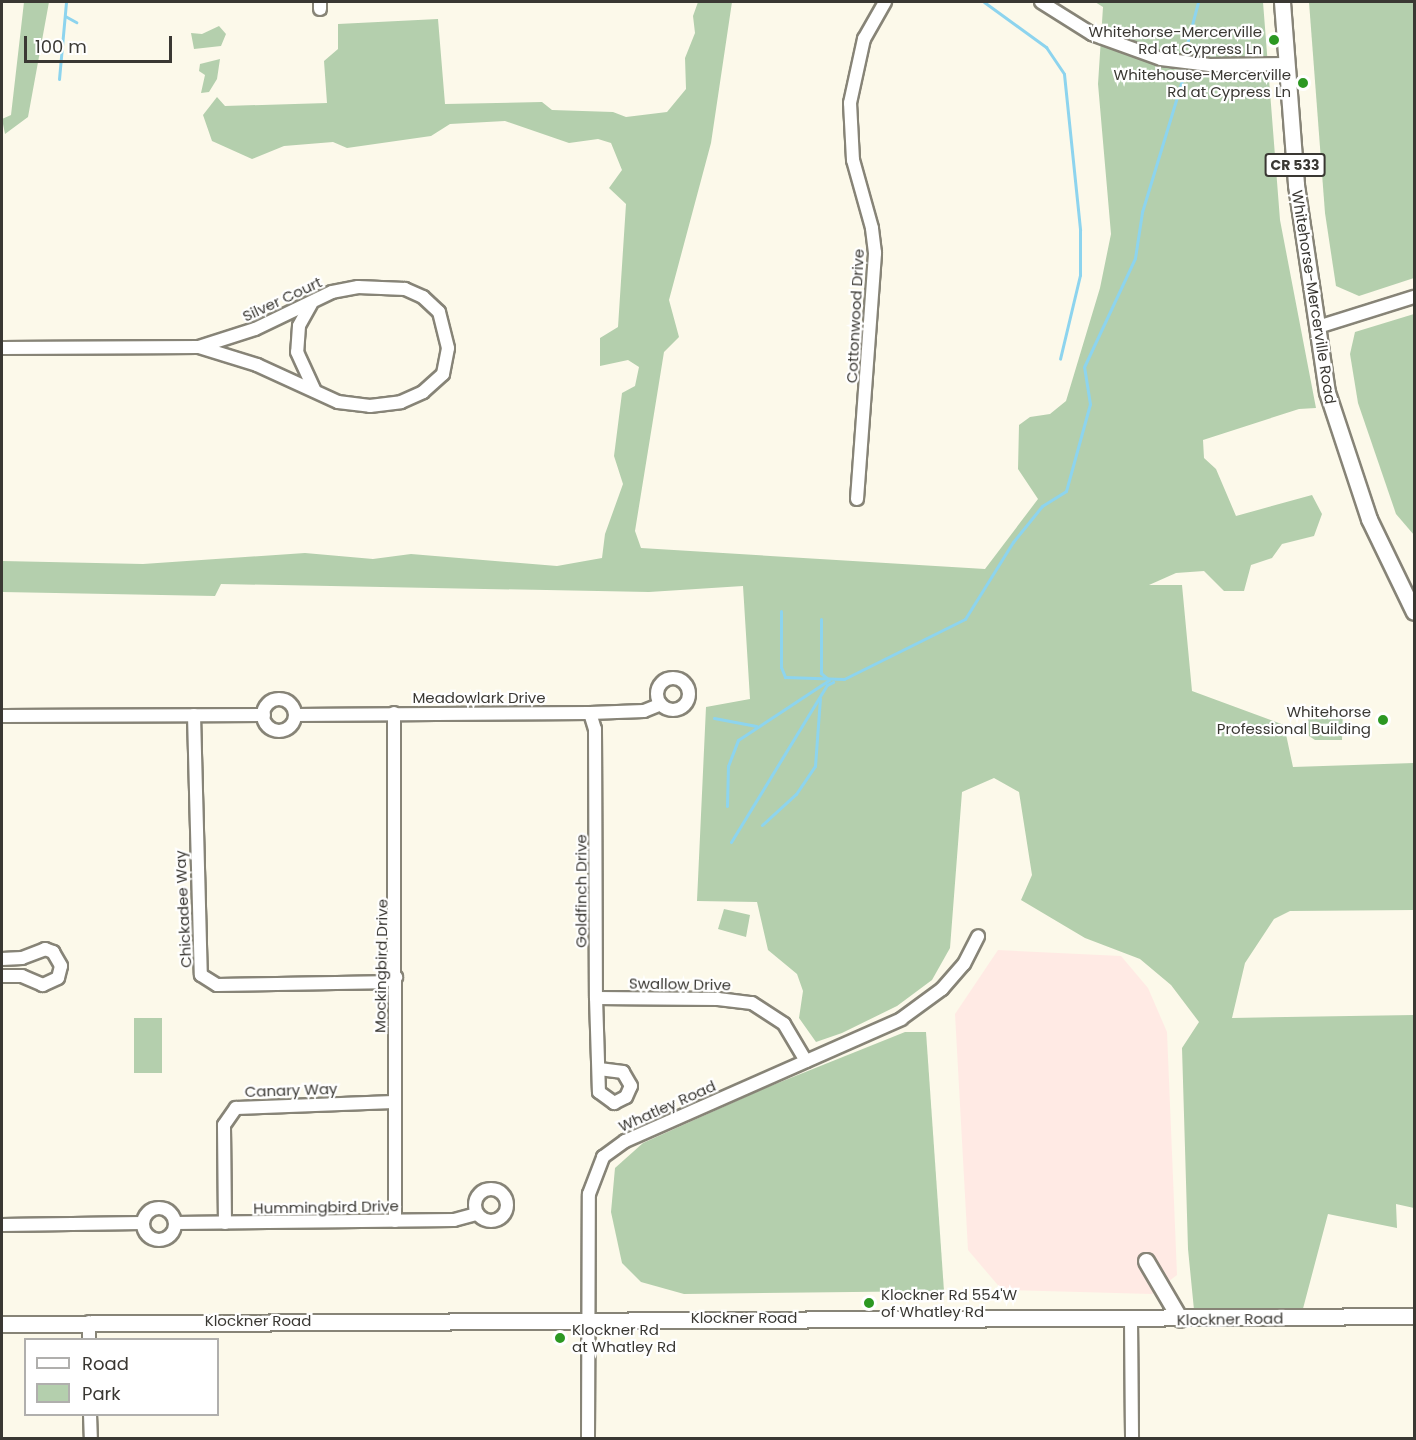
<!DOCTYPE html>
<html>
<head>
<meta charset="utf-8">
<style>
  body { margin:0 }
  #map { position:relative; width:1416px; height:1440px; overflow:hidden; background:#fcf9ea; font-family:Poppins,sans-serif }
  div>[style] { position:absolute }
  [style*='--x'] { left:calc(var(--x)*1px); top:calc(var(--y)*1px); width:calc(var(--w)*1px); rotate:calc(var(--a)*1deg) }
  .commercial>* { inset:0; background:#ffeae4 }
  .green>* { inset:0; background:#b4cfad; transform-origin:0 0 }
  .stream>* { height:3px; margin:-1.5px; padding:0 1.5px; transform-origin:1.5px; border-radius:1.5px; background:#8dd4ee }
  .roads { filter:drop-shadow(2px 0 #878477) drop-shadow(-2px 0 #878477) drop-shadow(0 2px #878477) drop-shadow(0 -2px #878477) }
  .minor>* { height:12px; margin:-6px; padding:0 6px; transform-origin:6px; border-radius:6px; background:#fff }
  .minor>.ring { margin:-6px; padding:0; box-sizing:content-box; background:none; border:12px solid #fff; border-radius:50% }
  .major>* { height:15px; margin:-7.5px; padding:0 7.5px; transform-origin:7.5px; border-radius:7.5px; background:#fff }
  .dots>* { width:16px; height:16px; translate:-50% -50%; box-sizing:border-box; border:3px solid #fff; border-radius:50% }
  span { translate:-50% -50%; white-space:nowrap; text-align:center; line-height:1.15; -webkit-text-stroke:4.5px #fff; paint-order:stroke }
  .shield-label span { padding:2px 4px; background:#fff; border:2px solid; border-radius:4px; -webkit-text-stroke-width:0 }
  .shield-label { font-size:14px; color:#3a3833; font-weight:700 }
  .poi-label { font-size:15px; color:#3a3833 }
  .right { translate:-100% -50%; text-align:right }
  .left { translate:0 -50%; text-align:left }
  .street-label { font-size:15px; color:#3a3833 }
  .frame { position:absolute; inset:0; border:3px solid #3a3833; pointer-events:none }
  .legend { position:absolute; left:24px; top:1338px; width:195px; height:78px; box-sizing:border-box; background:#fff; border:2px solid #b0afad; margin:0; padding:8px 10px; list-style:none; font-size:18px; color:#3a3833 }
  .legend li { display:flex; align-items:center; gap:12px; height:30px }
  .legend b { width:30px; border:2px solid #b0afad }
  .scale { position:absolute; left:24px; top:36px; width:148px; height:27px; box-sizing:border-box; border:3px solid #3a3833; border-top:0; padding-left:8px; font-size:18px; line-height:21px; white-space:nowrap; color:#3a3833; -webkit-text-stroke:4px #fff; paint-order:stroke }
</style>
</head>
<body>
<div id="map">
  <div class="commercial">
    <div style="clip-path:polygon(998px 950px,1121px 956px,1148px 988px,1167px 1032px,1177px 1275px,1152px 1294px,1002px 1290px,968px 1250px,955px 1014px)"></div>
  </div>
  <div class="green">
    <div style="clip-path:polygon(24px 2px,49px 2px,28px 117px,5px 134px,2px 119px,11px 115px)"></div>
    <div style="clip-path:polygon(698px 2px,732px 2px,711px 143px,669px 300px,679px 337px,664px 352px,635px 531px,641px 548px,985px 569px,1038px 499px,1018px 469px,1019px 425px,1030px 417px,1050px 414px,1066px 401px,1100px 288px,1111px 234px,1098px 84px,1103px 7px,1095px 2px,1263px 2px,1280px 220px,1316px 408px,1299px 409px,1203px 440px,1204px 458px,1216px 469px,1236px 516px,1312px 495px,1322px 514px,1314px 536px,1282px 544px,1272px 558px,1251px 565px,1244px 591px,1224px 591px,1204px 571px,1176px 573px,1149px 585px,1182px 585px,1192px 691px,1284px 725px,1293px 767px,1414px 763px,1414px 910px,1290px 911px,1274px 919px,1245px 963px,1232px 1018px,1414px 1015px,1414px 1208px,1396px 1204px,1397px 1228px,1328px 1214px,1300px 1320px,1195px 1320px,1188px 1249px,1182px 1048px,1199px 1022px,1171px 985px,1140px 959px,1085px 938px,1021px 900px,1032px 875px,1019px 792px,994px 778px,962px 792px,950px 948px,932px 980px,897px 1006px,842px 1033px,816px 1042px,799px 1018px,803px 991px,797px 974px,768px 950px,757px 902px,697px 901px,706px 707px,750px 699px,743px 586px,649px 592px,221px 584px,215px 596px,2px 592px,2px 561px,143px 564px,305px 553px,373px 559px,411px 554px,557px 566px,602px 558px,605px 534px,623px 484px,614px 456px,622px 393px,635px 386px,639px 367px,628px 360px,600px 366px,600px 338px,618px 327px,626px 204px,609px 188px,622px 170px,611px 143px,598px 139px,569px 143px,505px 121px,450px 124px,431px 136px,347px 148px,333px 142px,284px 146px,252px 159px,212px 141px,203px 115px,217px 97px,225px 106px,327px 103px,324px 61px,338px 49px,338px 24px,438px 19px,445px 104px,542px 102px,552px 110px,613px 112px,626px 117px,667px 112px,686px 89px,685px 58px,695px 33px,693px 16px)"></div>
    <div style="clip-path:polygon(1309px 2px,1414px 2px,1414px 278px,1359px 296px,1336px 286px,1325px 213px)"></div>
    <div style="clip-path:polygon(219px 26px,226px 34px,221px 46px,194px 49px,191px 33px,202px 34px)"></div>
    <div style="clip-path:polygon(220px 59px,217px 79px,209px 92px,201px 93px,205px 75px,199px 71px,200px 64px)"></div>
    <div style="clip-path:polygon(1414px 314px,1414px 535px,1396px 514px,1358px 403px,1350px 354px,1355px 332px)"></div>
    <div style="clip-path:polygon(1314px 709px,1343px 710px,1342px 740px,1315px 740px,1309px 736px,1308px 716px)"></div>
    <div style="clip-path:polygon(724px 909px,750px 915px,746px 937px,718px 929px)"></div>
    <div style="left:134px;top:1018px;width:28px;height:55px"></div>
    <div style="clip-path:polygon(905px 1032px,926px 1032px,944px 1291px,684px 1294px,641px 1282px,622px 1263px,611px 1212px,615px 1168px,643px 1143px,763px 1089px)"></div>
  </div>
  <div class="stream">
    <div style="--x:984;--y:2;--w:77;--a:36"></div>
    <div style="--x:1046;--y:47;--w:32;--a:56"></div>
    <div style="--x:1064;--y:74;--w:157;--a:84.1"></div>
    <div style="--x:1080;--y:230;--w:45;--a:90"></div>
    <div style="--x:1080;--y:275;--w:86;--a:103.4"></div>
    <div style="--x:65;--y:16;--w:13;--a:29"></div>
    <div style="--x:1187;--y:44;--w:43;--a:-75.3"></div>
    <div style="--x:59;--y:79;--w:77;--a:-84.8"></div>
    <div style="--x:781;--y:611;--w:56;--a:90"></div>
    <div style="--x:781;--y:667;--w:11;--a:68"></div>
    <div style="--x:785;--y:677;--w:59;--a:1.9"></div>
    <div style="--x:844;--y:679;--w:135;--a:-26.4"></div>
    <div style="--x:965;--y:619;--w:91;--a:-58.1"></div>
    <div style="--x:1013;--y:542;--w:46;--a:-51.1"></div>
    <div style="--x:1042;--y:506;--w:28;--a:-32"></div>
    <div style="--x:1066;--y:491;--w:90;--a:-74.6"></div>
    <div style="--x:1090;--y:404;--w:37;--a:-99"></div>
    <div style="--x:1084;--y:367;--w:120;--a:-64.9"></div>
    <div style="--x:1135;--y:258;--w:47;--a:-81.3"></div>
    <div style="--x:1142;--y:212;--w:138;--a:-73.1"></div>
    <div style="--x:714;--y:718;--w:43;--a:10.8"></div>
    <div style="--x:727;--y:806;--w:40;--a:-88.6"></div>
    <div style="--x:728;--y:766;--w:28;--a:-69"></div>
    <div style="--x:738;--y:740;--w:109;--a:-33.4"></div>
    <div style="--x:829;--y:680;--w:11;--a:-139"></div>
    <div style="--x:821;--y:673;--w:54;--a:-90"></div>
    <div style="--x:762;--y:825;--w:46;--a:-42.4"></div>
    <div style="--x:796;--y:794;--w:34;--a:-56"></div>
    <div style="--x:815;--y:766;--w:68;--a:-85.8"></div>
    <div style="--x:731;--y:842;--w:184;--a:-58.6"></div>
    <div style="--x:827;--y:685;--w:7;--a:-27"></div>
  </div>
  <div class="roads">
    <div class="minor">
      <div style="--x:1041;--y:2;--w:60;--a:32.1"></div>
      <div style="--x:1092;--y:34;--w:73;--a:19.9"></div>
      <div style="--x:1161;--y:59;--w:49;--a:7"></div>
      <div style="--x:1210;--y:65;--w:76;--a:-0.8"></div>
      <div style="--x:320;--y:9;--w:7;--a:-90"></div>
      <div style="--x:311;--y:304;--w:25;--a:119"></div>
      <div style="--x:299;--y:326;--w:26;--a:94"></div>
      <div style="--x:297;--y:352;--w:41;--a:65.3"></div>
      <div style="--x:1318;--y:327;--w:101;--a:-17.4"></div>
      <div style="--x:2;--y:348;--w:197;--a:-0.3"></div>
      <div style="--x:199;--y:347;--w:61;--a:17.2"></div>
      <div style="--x:257;--y:365;--w:89;--a:24.6"></div>
      <div style="--x:338;--y:402;--w:32;--a:7"></div>
      <div style="--x:370;--y:406;--w:31;--a:-7"></div>
      <div style="--x:401;--y:402;--w:24;--a:-24"></div>
      <div style="--x:423;--y:392;--w:27;--a:-42"></div>
      <div style="--x:443;--y:374;--w:26;--a:-79"></div>
      <div style="--x:448;--y:348;--w:37;--a:-104"></div>
      <div style="--x:439;--y:312;--w:22;--a:-137"></div>
      <div style="--x:423;--y:297;--w:20;--a:-156"></div>
      <div style="--x:405;--y:289;--w:47;--a:-177.6"></div>
      <div style="--x:358;--y:287;--w:26;--a:169"></div>
      <div style="--x:332;--y:292;--w:85;--a:154.3"></div>
      <div style="--x:255;--y:329;--w:59;--a:162.2"></div>
      <div style="--x:857;--y:499;--w:247;--a:-85.8"></div>
      <div style="--x:875;--y:253;--w:25;--a:-97"></div>
      <div style="--x:872;--y:228;--w:71;--a:-105.6"></div>
      <div style="--x:853;--y:160;--w:57;--a:-93"></div>
      <div style="--x:850;--y:103;--w:66;--a:-77.7"></div>
      <div style="--x:864;--y:39;--w:43;--a:-60.4"></div>
      <div class="ring" style="left:657px;top:678px;width:20px;height:20px"></div>
      <div class="ring" style="left:263px;top:699px;width:20px;height:20px"></div>
      <div style="--x:394;--y:713;--w:508;--a:89.89"></div>
      <div style="--x:590;--y:713;--w:17;--a:73"></div>
      <div style="--x:595;--y:729;--w:269;--a:89.8"></div>
      <div style="--x:596;--y:998;--w:94;--a:88.2"></div>
      <div style="--x:599;--y:1092;--w:19;--a:36"></div>
      <div style="--x:614;--y:1103;--w:13;--a:-27"></div>
      <div style="--x:626;--y:1097;--w:12;--a:-66"></div>
      <div style="--x:631;--y:1086;--w:16;--a:-120"></div>
      <div style="--x:623;--y:1072;--w:24;--a:-173"></div>
      <div style="--x:194;--y:715;--w:260;--a:88.5"></div>
      <div style="--x:201;--y:975;--w:19;--a:32"></div>
      <div style="--x:217;--y:985;--w:164;--a:-1"></div>
      <div style="--x:381;--y:982;--w:16;--a:-18"></div>
      <div style="--x:295;--y:715;--w:295;--a:-0.4"></div>
      <div style="--x:590;--y:713;--w:54;--a:-2.1"></div>
      <div style="--x:644;--y:711;--w:18;--a:-22"></div>
      <div style="--x:2;--y:716;--w:262;--a:-0.2"></div>
      <div style="--x:2;--y:959;--w:20;--a:-3"></div>
      <div style="--x:22;--y:958;--w:25;--a:-21"></div>
      <div style="--x:45;--y:949;--w:9;--a:21"></div>
      <div style="--x:53;--y:952;--w:16;--a:60"></div>
      <div style="--x:61;--y:966;--w:12;--a:104"></div>
      <div style="--x:58;--y:978;--w:17;--a:155"></div>
      <div style="--x:43;--y:985;--w:23;--a:-157"></div>
      <div style="--x:22;--y:976;--w:20;--a:180"></div>
      <div style="--x:596;--y:998;--w:122;--a:0.5"></div>
      <div style="--x:718;--y:999;--w:34;--a:7"></div>
      <div style="--x:752;--y:1003;--w:38;--a:33"></div>
      <div style="--x:784;--y:1024;--w:43;--a:59.3"></div>
      <div class="ring" style="left:475px;top:1189px;width:20px;height:20px"></div>
      <div class="ring" style="left:143px;top:1208px;width:20px;height:20px"></div>
      <div style="--x:175;--y:1223;--w:279;--a:-0.6"></div>
      <div style="--x:454;--y:1220;--w:24;--a:-15"></div>
      <div style="--x:225;--y:1223;--w:98;--a:-90.6"></div>
      <div style="--x:224;--y:1125;--w:21;--a:-55"></div>
      <div style="--x:236;--y:1108;--w:158;--a:-2.2"></div>
      <div style="--x:2;--y:1225;--w:140;--a:-0.8"></div>
      <div style="--x:1131;--y:1320;--w:118;--a:89.5"></div>
      <div style="--x:89;--y:1322;--w:18;--a:90"></div>
      <div style="--x:90;--y:1414;--w:24;--a:88"></div>
      <div style="--x:588;--y:1438;--w:244;--a:-89.8"></div>
      <div style="--x:589;--y:1194;--w:40;--a:-69"></div>
      <div style="--x:603;--y:1157;--w:27;--a:-36"></div>
      <div style="--x:625;--y:1141;--w:302;--a:-23.8"></div>
      <div style="--x:901;--y:1019;--w:51;--a:-36.2"></div>
      <div style="--x:942;--y:989;--w:33;--a:-49"></div>
      <div style="--x:964;--y:964;--w:31;--a:-63"></div>
    </div>
    <div class="major">
      <div style="--x:1282;--y:2;--w:184;--a:85.6"></div>
      <div style="--x:1296;--y:185;--w:209;--a:81.5"></div>
      <div style="--x:1327;--y:392;--w:134;--a:71.7"></div>
      <div style="--x:1369;--y:519;--w:103;--a:64.2"></div>
      <div style="--x:1146;--y:1261;--w:67;--a:59.6"></div>
      <div style="--x:2;--y:1324;--w:1412;--a:-0.32"></div>
    </div>
  </div>
  <div class="dots">
    <div style="left:1274px;top:40px;background:#2c9822"></div>
    <div style="left:1303px;top:83px;background:#2c9822"></div>
    <div style="left:1383px;top:720px;background:#2c9822"></div>
    <div style="left:869px;top:1303px;background:#2c9822"></div>
    <div style="left:560px;top:1338px;background:#2c9822"></div>
  </div>
  <div class="shield-label">
    <span style="left:1295px;top:165px">CR 533</span>
  </div>
  <div class="poi-label">
    <span class="right" style="left:1262px;top:40px">Whitehorse-Mercerville<br>Rd at Cypress Ln</span>
    <span class="right" style="left:1291px;top:83px">Whitehouse-Mercerville<br>Rd at Cypress Ln</span>
    <span class="right" style="left:1371px;top:720px">Whitehorse<br>Professional Building</span>
    <span class="left" style="left:881px;top:1303px">Klockner Rd 554'W<br>of Whatley Rd</span>
    <span class="left" style="left:572px;top:1338px">Klockner Rd<br>at Whatley Rd</span>
  </div>
  <div class="street-label">
    <span style="left:1314px;top:297px;rotate:81deg">Whitehorse-Mercerville Road</span>
    <span style="left:282px;top:299px;rotate:-25deg">Silver Court</span>
    <span style="left:855px;top:316px;rotate:-87deg">Cottonwood Drive</span>
    <span style="left:479px;top:698px">Meadowlark Drive</span>
    <span style="left:581px;top:891px;rotate:-90deg">Goldfinch Drive</span>
    <span style="left:183px;top:909px;rotate:-93deg">Chickadee Way</span>
    <span style="left:381px;top:966px;rotate:-89deg">Mockingbird Drive</span>
    <span style="left:680px;top:984px;rotate:1deg">Swallow Drive</span>
    <span style="left:291px;top:1090px;rotate:-2deg">Canary Way</span>
    <span style="left:667px;top:1106px;rotate:-24deg">Whatley Road</span>
    <span style="left:326px;top:1207px;rotate:-1deg">Hummingbird Drive</span>
    <span style="left:744px;top:1318px">Klockner Road</span>
    <span style="left:1230px;top:1319px;rotate:-1deg">Klockner Road</span>
    <span style="left:258px;top:1321px">Klockner Road</span>
  </div>
  <div class="frame"></div>
  <ul class="legend">
  <li><b style="height:8px;background:#fff"></b>Road</li>
  <li><b style="height:16px;background:#b4cfad"></b>Park</li>
  </ul>
  <div class="scale">100 m</div>
</div>
</body>
</html>
